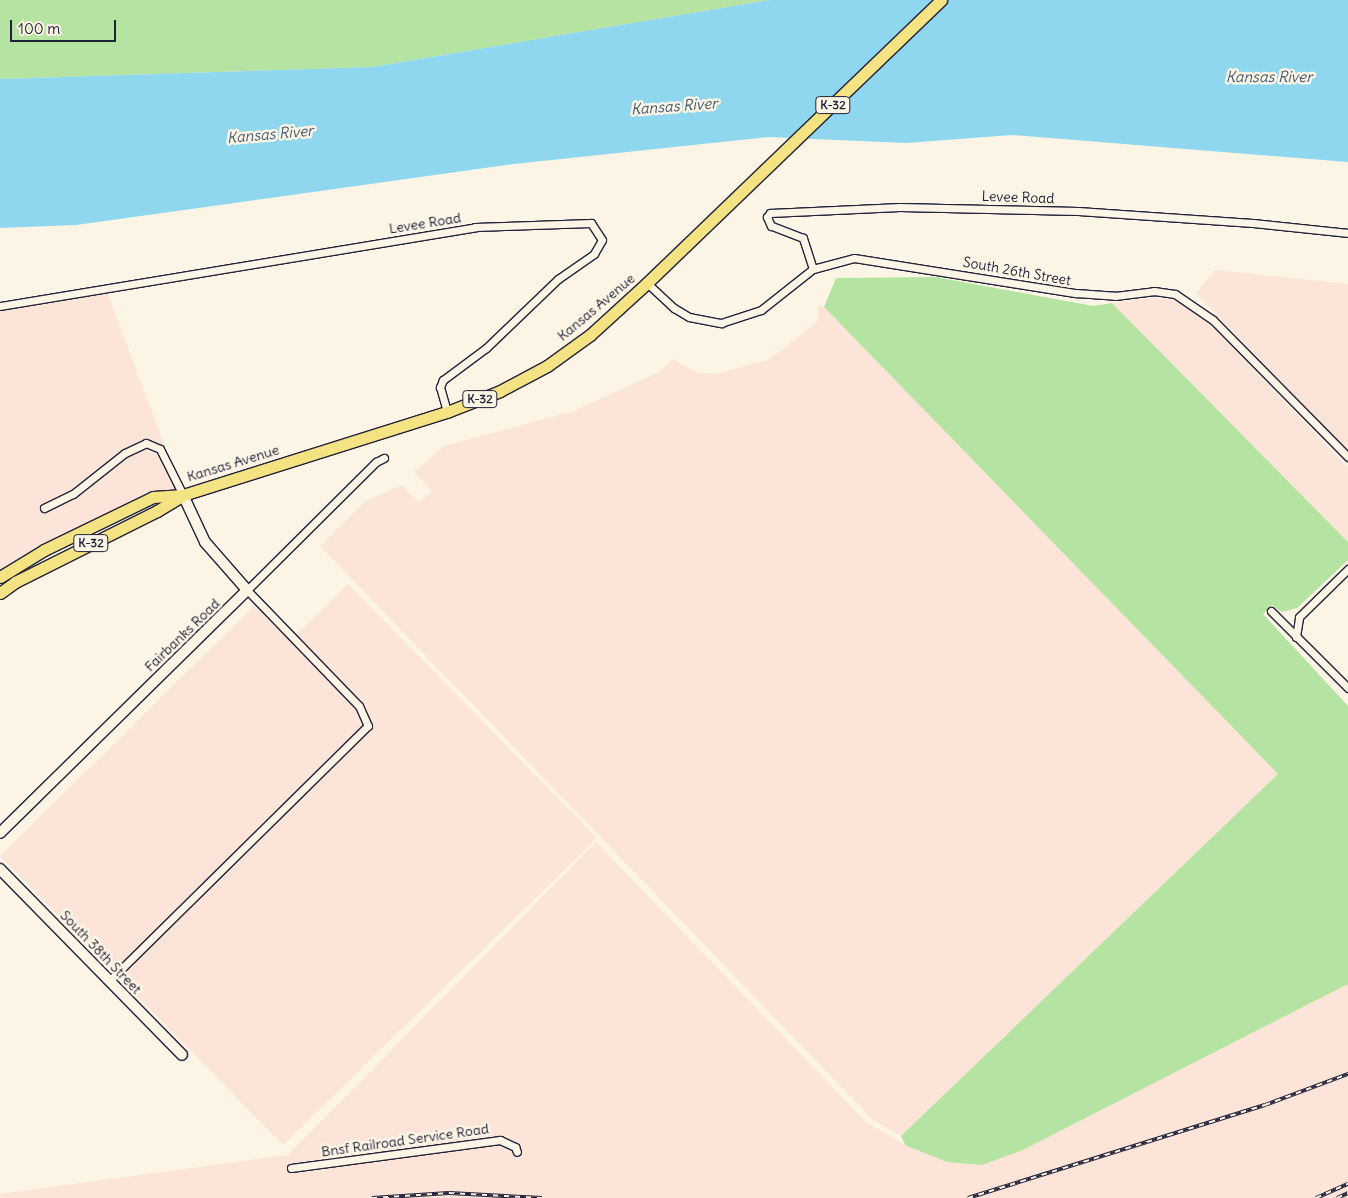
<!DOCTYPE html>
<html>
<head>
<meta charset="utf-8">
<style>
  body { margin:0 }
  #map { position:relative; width:1348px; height:1198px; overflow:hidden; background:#fcf5e5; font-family:Delius,sans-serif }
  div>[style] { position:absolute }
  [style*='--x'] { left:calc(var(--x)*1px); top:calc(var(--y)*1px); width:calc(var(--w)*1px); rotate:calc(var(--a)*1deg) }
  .built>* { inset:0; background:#fce5d8 }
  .green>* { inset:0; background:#b4e3a2 }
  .water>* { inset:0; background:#8ed7ef }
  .roads { filter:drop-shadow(1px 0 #22223b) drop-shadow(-1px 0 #22223b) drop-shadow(0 1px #22223b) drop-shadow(0 -1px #22223b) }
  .street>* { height:7px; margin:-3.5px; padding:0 3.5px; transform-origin:3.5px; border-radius:3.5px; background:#fcf5e5 }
  .secondary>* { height:10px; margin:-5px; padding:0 5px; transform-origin:5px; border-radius:5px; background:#fcf5e5 }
  .primary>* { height:11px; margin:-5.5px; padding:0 5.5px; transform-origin:5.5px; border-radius:5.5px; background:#f4e382 }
  .rail>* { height:4px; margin-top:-2px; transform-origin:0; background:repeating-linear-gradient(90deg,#fcf5e5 0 5.5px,#22223b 0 11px); box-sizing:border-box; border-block:1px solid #22223b }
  span { translate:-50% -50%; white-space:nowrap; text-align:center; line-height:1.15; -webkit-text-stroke:5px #fcf5e5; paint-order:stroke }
  .shield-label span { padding:1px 4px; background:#fcf5e5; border:1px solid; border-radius:4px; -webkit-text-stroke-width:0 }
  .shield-label { font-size:12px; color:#22223b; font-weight:700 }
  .street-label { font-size:14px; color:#22223b }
  .water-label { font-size:15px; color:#425871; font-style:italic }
  .scale { position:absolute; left:10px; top:20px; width:106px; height:22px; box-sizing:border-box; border:2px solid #22223b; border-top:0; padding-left:6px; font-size:15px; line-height:18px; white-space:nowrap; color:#22223b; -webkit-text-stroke:4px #fcf5e5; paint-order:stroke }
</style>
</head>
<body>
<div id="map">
  <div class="built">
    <div style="clip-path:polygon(1215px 270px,1348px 284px,1348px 452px,1196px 293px)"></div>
    <div style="clip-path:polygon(106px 289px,183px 495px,153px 497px,0 577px,0 306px)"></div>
    <div style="clip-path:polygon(1149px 298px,1176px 300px,1199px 313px,1348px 468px,1348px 542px,1112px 303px)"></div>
    <div style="clip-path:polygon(818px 306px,824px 307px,1278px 774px,901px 1136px,873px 1120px,320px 546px,366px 501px,402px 485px,419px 503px,432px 491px,414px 472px,444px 446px,574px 411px,659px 372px,673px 359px,697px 373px,715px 374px,768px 360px,818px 321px)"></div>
    <div style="clip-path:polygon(348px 584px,597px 838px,283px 1145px,0 856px,260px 600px,296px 635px)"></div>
    <div style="clip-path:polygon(596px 842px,866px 1122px,905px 1145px,1023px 1150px,1348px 984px,1348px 1198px,0 1198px,0 1194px,288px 1155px)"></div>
  </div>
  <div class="green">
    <div style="clip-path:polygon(0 0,770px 0,372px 67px,0 79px)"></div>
    <div style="clip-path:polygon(936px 277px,1093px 306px,1112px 303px,1348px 542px,1348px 560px,1297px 608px,1282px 612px,1272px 605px,1263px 614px,1348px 706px,1348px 984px,1023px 1150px,982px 1165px,947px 1162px,905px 1145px,901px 1136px,1278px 774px,824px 307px,836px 278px)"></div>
  </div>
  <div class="water">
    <div style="clip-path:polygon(770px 0,1348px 0,1348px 162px,1012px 135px,906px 143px,768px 137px,514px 164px,76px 225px,0 228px,0 79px,372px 67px)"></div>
  </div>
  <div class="roads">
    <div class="street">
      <div style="--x:813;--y:269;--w:33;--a:-108"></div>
      <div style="--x:803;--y:238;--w:34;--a:-159"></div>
      <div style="--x:771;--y:226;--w:10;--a:-114"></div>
      <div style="--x:767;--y:217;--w:5;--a:-53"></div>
      <div style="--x:770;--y:213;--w:130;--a:-2.6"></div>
      <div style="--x:900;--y:207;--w:178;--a:1.3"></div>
      <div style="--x:1078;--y:211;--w:175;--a:3.9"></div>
      <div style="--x:1253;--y:223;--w:96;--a:6"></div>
      <div style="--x:647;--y:283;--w:37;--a:43"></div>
      <div style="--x:674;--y:308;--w:17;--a:31"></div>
      <div style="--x:689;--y:317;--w:33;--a:11"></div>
      <div style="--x:721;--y:323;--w:42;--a:-18"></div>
      <div style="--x:761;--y:310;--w:66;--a:-38.3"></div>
      <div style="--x:813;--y:269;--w:42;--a:-15"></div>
      <div style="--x:854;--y:258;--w:225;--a:9"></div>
      <div style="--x:1076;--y:293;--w:39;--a:4"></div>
      <div style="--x:1115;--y:296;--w:39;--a:-7"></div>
      <div style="--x:1154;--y:291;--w:21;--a:8"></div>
      <div style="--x:1175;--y:294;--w:46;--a:34.4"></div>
      <div style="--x:1213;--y:320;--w:192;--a:45.4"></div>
      <div style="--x:0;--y:306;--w:482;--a:-9.4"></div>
      <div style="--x:475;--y:227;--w:116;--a:-2"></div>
      <div style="--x:591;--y:223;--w:20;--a:57"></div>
      <div style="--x:602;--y:240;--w:16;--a:120"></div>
      <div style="--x:594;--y:254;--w:44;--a:145.2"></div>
      <div style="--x:558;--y:279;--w:100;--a:136.2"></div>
      <div style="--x:486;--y:348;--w:54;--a:143.3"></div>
      <div style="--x:443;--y:380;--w:8;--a:113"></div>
      <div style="--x:440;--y:387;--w:26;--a:74"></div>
      <div style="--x:44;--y:508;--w:32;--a:-26"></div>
      <div style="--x:73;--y:494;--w:66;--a:-38.3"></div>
      <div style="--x:125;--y:453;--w:23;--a:-25"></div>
      <div style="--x:146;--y:443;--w:15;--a:23"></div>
      <div style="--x:160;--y:449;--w:51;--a:63.4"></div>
      <div style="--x:1271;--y:611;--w:109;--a:45"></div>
      <div style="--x:1296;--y:637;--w:20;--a:-81"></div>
      <div style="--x:1299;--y:617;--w:69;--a:-44.4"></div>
      <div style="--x:110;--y:980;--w:362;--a:-44.6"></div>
      <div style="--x:368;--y:726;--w:22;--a:-114"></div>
      <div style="--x:359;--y:706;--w:161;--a:-134"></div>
      <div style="--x:247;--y:590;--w:182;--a:-44.8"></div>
      <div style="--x:376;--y:462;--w:9;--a:-27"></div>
      <div style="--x:291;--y:1168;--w:211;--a:-7.6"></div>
      <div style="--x:500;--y:1140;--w:17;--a:25"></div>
      <div style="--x:515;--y:1147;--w:5;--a:68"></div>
    </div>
    <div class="secondary">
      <div style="--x:0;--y:833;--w:346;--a:-44.5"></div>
      <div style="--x:247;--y:590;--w:64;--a:-131.2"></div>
      <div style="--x:205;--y:542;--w:52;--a:-115.1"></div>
      <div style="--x:0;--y:869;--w:260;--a:45.6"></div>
    </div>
    <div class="primary">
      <div style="--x:0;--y:577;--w:52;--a:-31.5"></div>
      <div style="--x:44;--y:550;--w:121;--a:-25.9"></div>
      <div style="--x:153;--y:497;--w:30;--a:-4"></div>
      <div style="--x:183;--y:495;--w:277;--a:-17.5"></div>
      <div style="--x:447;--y:412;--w:57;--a:-21.6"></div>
      <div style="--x:500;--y:391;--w:53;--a:-28"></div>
      <div style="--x:547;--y:366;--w:53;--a:-35.8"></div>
      <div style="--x:590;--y:335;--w:77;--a:-42.4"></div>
      <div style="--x:647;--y:283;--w:408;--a:-43.9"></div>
      <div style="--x:0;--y:593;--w:19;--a:-36"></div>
      <div style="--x:15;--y:582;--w:159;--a:-26.6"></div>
      <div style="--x:157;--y:511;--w:29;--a:-31"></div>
    </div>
  </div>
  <div class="rail">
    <div style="--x:372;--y:1198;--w:77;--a:-3.7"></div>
    <div style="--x:449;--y:1193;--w:93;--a:3.1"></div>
    <div style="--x:968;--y:1198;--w:311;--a:-17.4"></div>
    <div style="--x:1265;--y:1105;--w:89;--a:-20.5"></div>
    <div style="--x:1316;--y:1198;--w:35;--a:-24"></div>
    <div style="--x:1337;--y:1198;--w:12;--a:-24"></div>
  </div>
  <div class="shield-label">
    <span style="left:833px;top:105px">K-32</span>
    <span style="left:480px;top:399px">K-32</span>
    <span style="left:91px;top:543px">K-32</span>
  </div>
  <div class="street-label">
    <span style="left:1018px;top:197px;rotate:2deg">Levee Road</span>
    <span style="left:425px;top:223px;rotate:-9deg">Levee Road</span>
    <span style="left:1017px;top:271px;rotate:10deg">South 26th Street</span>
    <span style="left:596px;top:307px;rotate:-40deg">Kansas Avenue</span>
    <span style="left:233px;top:463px;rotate:-17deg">Kansas Avenue</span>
    <span style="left:182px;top:635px;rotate:-44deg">Fairbanks Road</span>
    <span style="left:101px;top:952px;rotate:46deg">South 38th Street</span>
    <span style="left:405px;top:1140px;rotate:-8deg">Bnsf Railroad Service Road</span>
  </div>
  <div class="water-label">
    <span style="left:1269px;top:77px">Kansas River</span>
    <span style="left:674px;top:106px;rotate:-4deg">Kansas River</span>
    <span style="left:270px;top:134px;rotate:-5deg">Kansas River</span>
  </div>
  <div class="scale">100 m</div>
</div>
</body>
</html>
